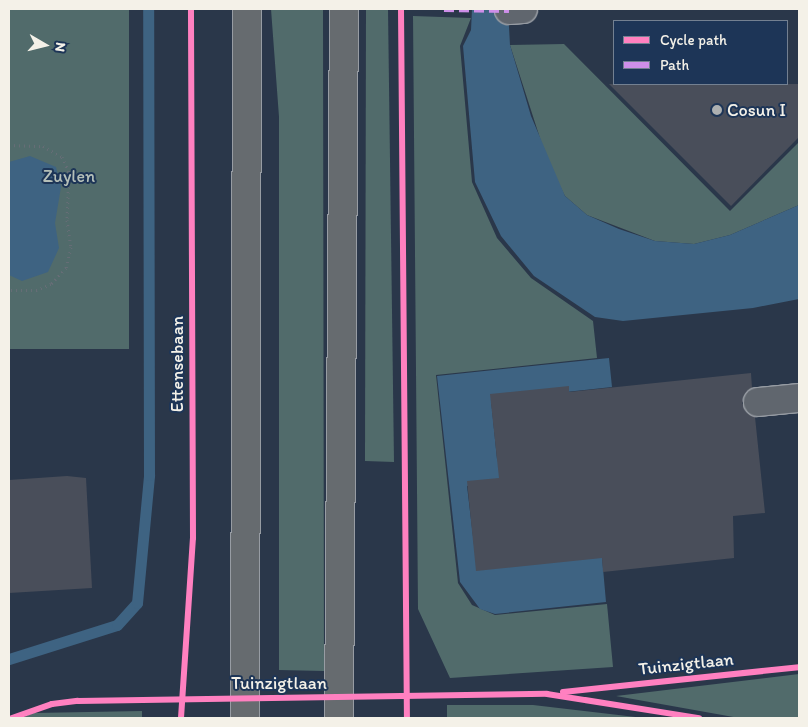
<!DOCTYPE html>
<html>
<head>
<meta charset="utf-8">
<style>
  body { margin:0 }
  #map { position:relative; width:808px; height:727px; overflow:hidden; background:#2a374a; font-family:Itim,sans-serif }
  div>[style] { position:absolute }
  [style*='--x'] { left:calc(var(--x)*1px); top:calc(var(--y)*1px); width:calc(var(--w)*1px); rotate:calc(var(--a)*1deg) }
  .green>* { inset:0; background:#516b6b; transform-origin:0 0 }
  .water>* { inset:0; background:#3e6382 }
  .stream>* { height:11px; margin:-5.5px; padding:0 5.5px; transform-origin:5.5px; border-radius:5.5px; background:#3e6382 }
  .building>* { inset:0; background:#494e5a }
  .path>* { height:3px; margin-top:-1.5px; transform-origin:0; background:repeating-linear-gradient(90deg,#666d76 0 1px,transparent 0 5px) }
  .roads { filter:drop-shadow(1px 0 #979ca3) drop-shadow(-1px 0 #979ca3) drop-shadow(0 1px #979ca3) drop-shadow(0 -1px #979ca3) }
  .minor>* { height:28px; margin:-14px; padding:0 14px; transform-origin:14px; border-radius:14px; background:#60666e }
  .major>* { height:28px; margin:-14px; padding:0 14px; transform-origin:14px; border-radius:14px; background:#666b6f }
  .quiet>* { height:5px; margin-top:-2.5px; transform-origin:0; background:repeating-linear-gradient(90deg,#ce8fe9 0 10px,transparent 0 15px) }
  .cycleway>* { height:6px; margin:-3px; padding:0 3px; transform-origin:3px; border-radius:3px; background:#ff80c0 }
  .dots>* { width:14px; height:14px; translate:-50% -50%; box-sizing:border-box; border:2px solid #1d3557; border-radius:50% }
  span { translate:-50% -50%; white-space:nowrap; text-align:center; line-height:1.15; -webkit-text-stroke:4px #1d3557; paint-order:stroke }
  .poi-label { font-size:18px; color:#f4f1e8 }
  .left { translate:0 -50%; text-align:left }
  .park-label { font-size:18px; color:#b5bfb8 }
  .street-label { font-size:18px; color:#f4f1e8 }
  .frame { position:absolute; inset:0; border:10px solid #f4f1e8; pointer-events:none }
  .legend { position:absolute; left:613px; top:20px; width:175px; height:65px; box-sizing:border-box; background:#1d3557; border:1px solid #738091; margin:0; padding:6px 9px; list-style:none; font-size:15px; color:#f4f1e8 }
  .legend li { display:flex; align-items:center; gap:10px; height:25px }
  .legend b { width:25px; border:1px solid #738091 }
  .north { position:absolute; left:20px; top:20px; width:50px; height:50px; -webkit-text-stroke:4px #1d3557; paint-order:stroke; rotate:98deg; font-size:14px; font-weight:700; line-height:20px; text-align:center; color:#f4f1e8 }
  .north::after { content:''; display:block; margin:auto; width:18px; height:22px; background:#f4f1e8; clip-path:polygon(50% 0,100% 100%,50% 72%,0 100%) }
</style>
</head>
<body>
<div id="map">
  <div class="green">
    <div style="left:9px;top:9px;width:120px;height:340px"></div>
    <div style="clip-path:polygon(271px 9px,323px 9px,324px 671px,279px 670px,279px 117px)"></div>
    <div style="clip-path:polygon(366px 9px,388px 9px,394px 462px,365px 461px)"></div>
    <div style="clip-path:polygon(413px 16px,471px 18px,460px 46px,472px 182px,497px 238px,531px 278px,593px 321px,597px 358px,436px 375px,458px 583px,472px 605px,495px 615px,607px 604px,613px 667px,450px 678px,418px 609px)"></div>
    <div style="clip-path:polygon(564px 44px,730px 211px,799px 142px,799px 205px,730px 235px,694px 244px,655px 241px,587px 215px,565px 196px,548px 163px,510px 45px)"></div>
    <div style="clip-path:polygon(799px 674px,799px 718px,739px 718px,616px 696px)"></div>
    <div style="clip-path:polygon(447px 705px,533px 705px,644px 718px,447px 718px)"></div>
    <div style="clip-path:polygon(142px 711px,142px 718px,20px 718px,34px 713px)"></div>
  </div>
  <div class="water">
    <div style="clip-path:polygon(472px 9px,508px 9px,510px 45px,531px 116px,565px 196px,587px 215px,619px 229px,655px 241px,694px 244px,730px 235px,799px 205px,799px 299px,753px 308px,623px 321px,595px 317px,534px 276px,501px 236px,475px 182px,463px 46px,471px 30px)"></div>
    <div style="clip-path:polygon(30px 156px,56px 167px,61px 187px,55px 223px,59px 248px,48px 272px,22px 281px,9px 275px,9px 162px)"></div>
    <div style="clip-path:polygon(609px 358px,612px 387px,491px 400px,497px 459px,509px 482px,467px 486px,477px 570px,602px 557px,606px 602px,495px 614px,480px 609px,460px 582px,437px 376px)"></div>
  </div>
  <div class="stream">
    <div style="--x:9;--y:659;--w:113;--a:-17.5"></div>
    <div style="--x:117;--y:625;--w:30;--a:-48"></div>
    <div style="--x:137;--y:603;--w:129;--a:-84.6"></div>
    <div style="--x:149;--y:475;--w:466;--a:-90.1"></div>
  </div>
  <div class="building">
    <div style="clip-path:polygon(609px 84px,799px 84px,799px 137px,731px 206px)"></div>
    <div style="clip-path:polygon(751px 373px,752px 388px,742px 403px,755px 417px,765px 513px,733px 516px,734px 558px,603px 572px,602px 558px,476px 571px,467px 481px,499px 478px,490px 394px,569px 386px,569px 392px)"></div>
    <div style="clip-path:polygon(67px 476px,86px 478px,92px 588px,9px 593px,9px 480px)"></div>
  </div>
  <div class="path">
    <div style="--x:9;--y:145;--w:34;--a:2"></div>
    <div style="--x:43;--y:146;--w:22;--a:30"></div>
    <div style="--x:62;--y:157;--w:17;--a:65"></div>
    <div style="--x:69;--y:172;--w:48;--a:92.4"></div>
    <div style="--x:67;--y:220;--w:27;--a:82"></div>
    <div style="--x:71;--y:247;--w:22;--a:103"></div>
    <div style="--x:66;--y:268;--w:22;--a:133"></div>
    <div style="--x:51;--y:284;--w:15;--a:157"></div>
    <div style="--x:37;--y:290;--w:28;--a:180"></div>
  </div>
  <div class="roads">
    <div class="minor">
      <div style="--x:509;--y:10;--w:14;--a:-4"></div>
      <div style="--x:758;--y:402;--w:41;--a:-5.6"></div>
    </div>
    <div class="major">
      <div style="--x:245;--y:718;--w:709;--a:-89.84"></div>
      <div style="--x:339;--y:718;--w:709;--a:-89.6"></div>
    </div>
  </div>
  <div class="quiet">
    <div style="--x:444;--y:9;--w:65;--a:0.9"></div>
  </div>
  <div class="cycleway">
    <div style="--x:401;--y:9;--w:709;--a:89.52"></div>
    <div style="--x:563;--y:692;--w:237;--a:-6"></div>
    <div style="--x:12;--y:718;--w:42;--a:-19.3"></div>
    <div style="--x:52;--y:704;--w:26;--a:-7"></div>
    <div style="--x:78;--y:701;--w:469;--a:-0.9"></div>
    <div style="--x:547;--y:694;--w:154;--a:9"></div>
    <div style="--x:181;--y:718;--w:180;--a:-86.2"></div>
    <div style="--x:193;--y:538;--w:529;--a:-90.22"></div>
  </div>
  <div class="dots">
    <div style="left:717px;top:110px;background:#adb0b1"></div>
  </div>
  <div class="poi-label">
    <span class="left" style="left:727px;top:110px">Cosun I</span>
  </div>
  <div class="park-label">
    <span style="left:69px;top:176px">Zuylen</span>
  </div>
  <div class="street-label">
    <span style="left:177px;top:364px;rotate:-90deg">Ettensebaan</span>
    <span style="left:686px;top:664px;rotate:-6deg">Tuinzigtlaan</span>
    <span style="left:279px;top:683px">Tuinzigtlaan</span>
  </div>
  <div class="frame"></div>
  <ul class="legend">
  <li><b style="height:6px;background:#ff80c0"></b>Cycle path</li>
  <li><b style="height:6px;background:#ce8fe9"></b>Path</li>
  </ul>
  <div class="north">N</div>
</div>
</body>
</html>
